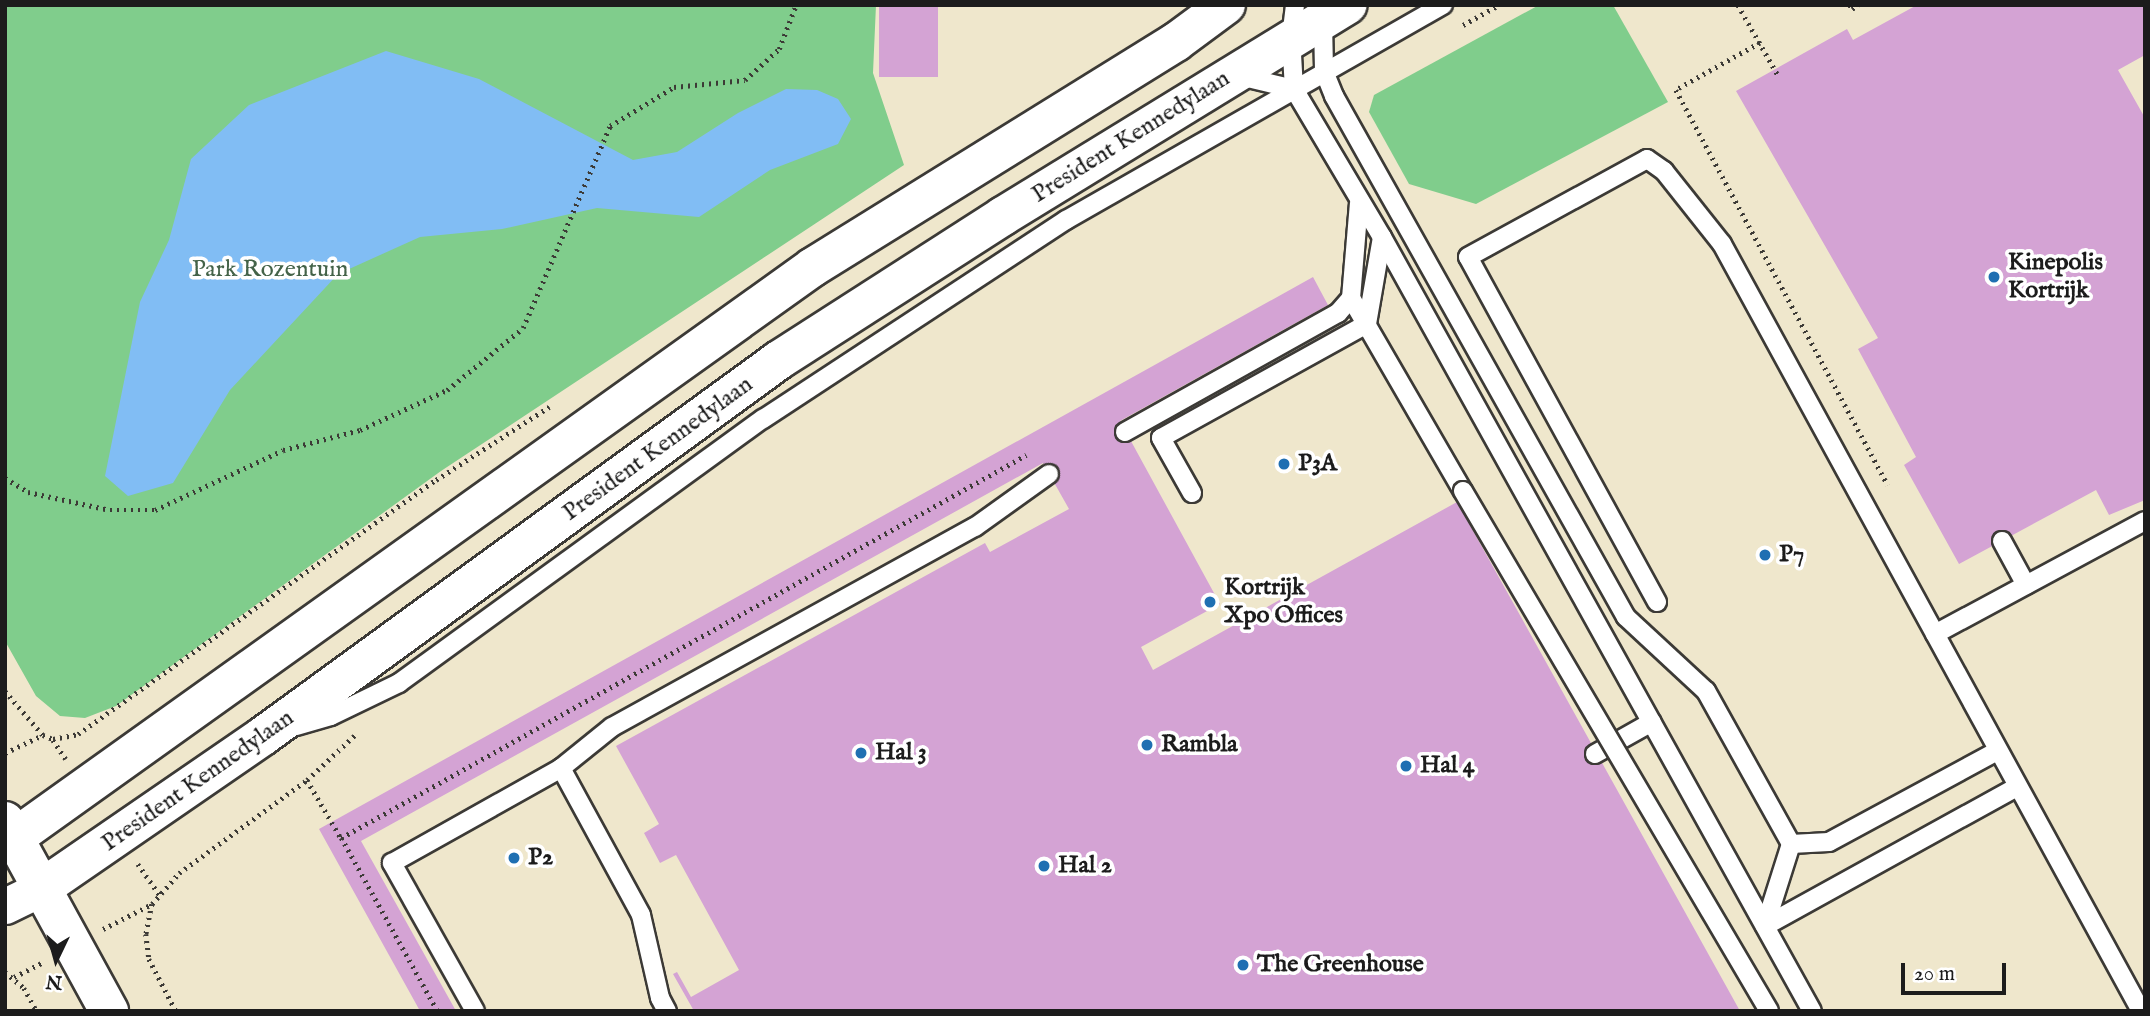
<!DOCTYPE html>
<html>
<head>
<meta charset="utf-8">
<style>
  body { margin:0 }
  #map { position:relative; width:2150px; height:1016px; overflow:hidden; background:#efe7cc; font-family:"IM FELL English",serif }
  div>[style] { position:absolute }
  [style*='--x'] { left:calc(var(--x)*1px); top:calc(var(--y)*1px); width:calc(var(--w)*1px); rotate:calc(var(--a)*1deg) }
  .green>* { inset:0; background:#80cd8c }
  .water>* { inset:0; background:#81bdf4 }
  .building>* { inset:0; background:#d4a3d4; transform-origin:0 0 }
  .path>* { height:4.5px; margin-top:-2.25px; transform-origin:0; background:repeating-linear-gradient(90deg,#3c3a36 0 2px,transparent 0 7px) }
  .roads { filter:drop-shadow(2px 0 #3c3a36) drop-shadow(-2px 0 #3c3a36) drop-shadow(0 2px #3c3a36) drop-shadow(0 -2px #3c3a36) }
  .lane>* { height:18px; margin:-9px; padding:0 9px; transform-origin:9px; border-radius:9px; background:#fff }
  .street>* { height:35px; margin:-17.5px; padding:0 17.5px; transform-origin:17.5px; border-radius:17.5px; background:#fff }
  .secondary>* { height:38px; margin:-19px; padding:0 19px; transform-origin:19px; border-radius:19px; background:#fff }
  .primary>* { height:38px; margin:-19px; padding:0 19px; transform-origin:19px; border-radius:19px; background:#fff }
  .bridges { filter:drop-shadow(2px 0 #3c3a36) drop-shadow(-2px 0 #3c3a36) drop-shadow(0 2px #3c3a36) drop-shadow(0 -2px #3c3a36) }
  .lane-bridge>* { height:18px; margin:-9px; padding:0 9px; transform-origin:9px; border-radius:9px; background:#fff }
  .dots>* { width:19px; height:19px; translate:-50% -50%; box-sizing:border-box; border:4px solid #fff; border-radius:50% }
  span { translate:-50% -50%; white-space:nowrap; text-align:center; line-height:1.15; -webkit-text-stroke:7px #fff; paint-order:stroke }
  .street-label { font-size:24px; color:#1c1c1c }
  .poi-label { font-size:24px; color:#1c1c1c; font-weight:700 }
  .left { translate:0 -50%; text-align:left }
  .park-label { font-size:24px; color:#446349 }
  .frame { position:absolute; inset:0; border:7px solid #1c1c1c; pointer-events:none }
  .north { position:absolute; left:21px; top:925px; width:70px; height:70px; -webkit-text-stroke:5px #fff; paint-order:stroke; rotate:185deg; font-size:19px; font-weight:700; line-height:28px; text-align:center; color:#1c1c1c }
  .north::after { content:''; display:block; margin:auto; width:24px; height:32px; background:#1c1c1c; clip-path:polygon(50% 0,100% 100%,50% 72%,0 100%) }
  .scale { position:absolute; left:1901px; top:963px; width:105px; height:32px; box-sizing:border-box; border:4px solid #1c1c1c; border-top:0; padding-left:9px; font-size:21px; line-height:24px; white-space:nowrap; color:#1c1c1c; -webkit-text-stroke:5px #fff; paint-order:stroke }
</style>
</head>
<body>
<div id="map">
  <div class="green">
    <div style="clip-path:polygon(5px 5px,876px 5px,873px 73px,904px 165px,441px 471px,116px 706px,85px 718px,60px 716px,36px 696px,5px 641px)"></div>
    <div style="clip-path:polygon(1539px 5px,1613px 5px,1668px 102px,1476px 204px,1409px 184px,1369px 112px,1374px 95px)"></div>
  </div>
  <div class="water">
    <div style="clip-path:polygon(386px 51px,479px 79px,633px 160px,677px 152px,738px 113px,786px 89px,817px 90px,838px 99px,851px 119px,838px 144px,770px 170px,699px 217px,597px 208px,502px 229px,420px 237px,338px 274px,230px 390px,173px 483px,128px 496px,105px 476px,140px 302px,169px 240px,191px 159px,249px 105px)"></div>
  </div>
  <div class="building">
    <div style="left:879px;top:5px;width:59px;height:72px"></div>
    <div style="clip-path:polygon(1917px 5px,2145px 5px,2145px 55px,2118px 70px,2145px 118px,2145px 500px,2109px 515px,2096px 490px,1959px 564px,1904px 465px,1916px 457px,1858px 349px,1878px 338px,1736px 91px,1847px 29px,1853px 40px)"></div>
    <div style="clip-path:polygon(1313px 277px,1328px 305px,1120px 421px,1220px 604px,1141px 647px,1153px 670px,1457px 502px,1740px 1011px,694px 1011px,673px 974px,677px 972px,691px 997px,739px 970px,676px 855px,660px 863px,644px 833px,659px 824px,616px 746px,985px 543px,990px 552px,1069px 509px,1043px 463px,361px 841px,456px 1011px,420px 1011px,319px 829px)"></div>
  </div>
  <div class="path">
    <div style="--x:1738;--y:5;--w:81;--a:60.3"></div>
    <div style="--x:1850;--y:5;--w:4;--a:63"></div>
    <div style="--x:1852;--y:9;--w:7;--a:-34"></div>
    <div style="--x:1463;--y:25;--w:41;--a:-29.1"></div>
    <div style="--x:1760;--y:43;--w:96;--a:150.8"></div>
    <div style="--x:1676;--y:90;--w:448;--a:61.8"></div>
    <div style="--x:5;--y:478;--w:27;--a:31"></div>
    <div style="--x:28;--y:492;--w:84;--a:12.4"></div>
    <div style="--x:110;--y:510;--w:45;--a:0"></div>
    <div style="--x:155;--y:510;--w:141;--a:-25.1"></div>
    <div style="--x:283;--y:450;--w:80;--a:-14.6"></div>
    <div style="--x:360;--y:430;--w:96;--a:-24.7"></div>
    <div style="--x:447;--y:390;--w:98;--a:-39.2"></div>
    <div style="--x:523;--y:328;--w:220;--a:-66.7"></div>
    <div style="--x:610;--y:126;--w:75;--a:-31.4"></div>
    <div style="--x:674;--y:87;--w:71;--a:-5.6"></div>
    <div style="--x:745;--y:80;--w:46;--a:-42.4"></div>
    <div style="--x:779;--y:49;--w:47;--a:-68.9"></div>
    <div style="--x:5;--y:691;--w:58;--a:49.2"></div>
    <div style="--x:43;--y:735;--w:11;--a:22"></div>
    <div style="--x:53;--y:739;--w:25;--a:-11"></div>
    <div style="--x:78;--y:734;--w:439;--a:-35.4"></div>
    <div style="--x:436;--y:480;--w:135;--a:-32.9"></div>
    <div style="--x:53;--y:740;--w:23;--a:56"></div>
    <div style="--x:5;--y:753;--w:42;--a:-25.3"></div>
    <div style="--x:307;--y:780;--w:67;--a:59.6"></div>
    <div style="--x:138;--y:864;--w:38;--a:55"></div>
    <div style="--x:152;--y:904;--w:31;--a:101"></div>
    <div style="--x:146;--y:934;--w:25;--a:83"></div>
    <div style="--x:149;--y:959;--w:59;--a:62.6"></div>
    <div style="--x:103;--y:929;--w:55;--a:-27"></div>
    <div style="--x:152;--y:904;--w:41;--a:-48.9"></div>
    <div style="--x:179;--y:873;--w:158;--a:-36"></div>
    <div style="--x:307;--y:780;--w:66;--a:-43.2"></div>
    <div style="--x:5;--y:972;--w:25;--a:40"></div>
    <div style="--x:24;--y:988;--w:26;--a:61"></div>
    <div style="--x:14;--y:977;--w:33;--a:-27"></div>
    <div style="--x:437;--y:1011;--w:198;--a:-119"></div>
    <div style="--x:341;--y:838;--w:785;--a:-29.21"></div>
  </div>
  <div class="roads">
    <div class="lane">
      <div style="--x:1295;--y:5;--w:32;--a:97"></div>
      <div style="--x:1291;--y:37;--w:52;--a:86.7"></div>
      <div style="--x:1294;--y:89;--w:172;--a:59.3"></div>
      <div style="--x:1382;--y:237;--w:885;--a:60.95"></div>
      <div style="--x:1323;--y:22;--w:49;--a:88.8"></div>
      <div style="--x:1324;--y:71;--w:27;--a:68"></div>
      <div style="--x:1334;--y:96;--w:597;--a:60.73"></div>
      <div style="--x:1626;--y:617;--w:109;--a:42.8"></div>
      <div style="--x:1706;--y:691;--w:175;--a:60.9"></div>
      <div style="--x:1791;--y:844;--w:86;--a:107.6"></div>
      <div style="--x:1240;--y:76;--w:56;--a:13.5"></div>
      <div style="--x:1351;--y:298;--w:223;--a:59.9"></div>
      <div style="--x:1367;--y:324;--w:88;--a:-80.2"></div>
      <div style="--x:1125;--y:432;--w:244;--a:-29.2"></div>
      <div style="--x:1338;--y:313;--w:20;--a:-49"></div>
      <div style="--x:1351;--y:298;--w:95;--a:-85.2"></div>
      <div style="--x:1192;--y:493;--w:63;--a:-119.4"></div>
      <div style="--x:1161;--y:438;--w:235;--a:-29"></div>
      <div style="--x:2002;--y:541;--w:50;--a:61.4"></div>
      <div style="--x:1657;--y:602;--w:393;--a:-118.7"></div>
      <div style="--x:1468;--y:257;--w:204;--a:-28.7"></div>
      <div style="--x:1647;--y:159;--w:21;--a:35"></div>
      <div style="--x:1664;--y:171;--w:93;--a:51.5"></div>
      <div style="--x:1722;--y:244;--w:874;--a:61.35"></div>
      <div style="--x:1935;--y:634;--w:238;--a:-28.3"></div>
      <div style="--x:296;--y:726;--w:36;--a:-16"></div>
      <div style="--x:331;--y:716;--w:76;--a:-25.9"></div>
      <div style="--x:399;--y:683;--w:450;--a:-36"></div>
      <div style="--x:763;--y:419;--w:363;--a:-33.3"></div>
      <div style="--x:1066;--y:220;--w:434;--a:-29.7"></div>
      <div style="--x:1595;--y:754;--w:65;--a:-29.3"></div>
      <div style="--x:561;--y:768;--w:65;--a:-38.8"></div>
      <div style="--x:612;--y:727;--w:414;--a:-28.9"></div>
      <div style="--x:975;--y:527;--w:91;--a:-35.6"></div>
      <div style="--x:1791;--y:844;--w:38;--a:-3"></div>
      <div style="--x:1829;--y:842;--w:191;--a:-28.4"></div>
      <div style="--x:1765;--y:926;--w:288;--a:-28.9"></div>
      <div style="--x:475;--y:1011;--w:170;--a:-119.3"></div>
      <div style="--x:392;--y:863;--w:194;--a:-29.3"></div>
      <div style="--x:561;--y:768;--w:167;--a:61.4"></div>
      <div style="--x:641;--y:915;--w:85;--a:77.1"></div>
      <div style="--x:660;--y:998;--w:15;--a:62"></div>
    </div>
    <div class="street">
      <div style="--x:5;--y:906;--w:41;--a:-25.9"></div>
    </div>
    <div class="secondary">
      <div style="--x:14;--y:838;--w:982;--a:-35.55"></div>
      <div style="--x:813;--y:267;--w:427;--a:-31.8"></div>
      <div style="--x:1176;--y:42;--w:62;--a:-36.5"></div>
      <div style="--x:42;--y:888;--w:268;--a:-34.5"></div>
      <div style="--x:263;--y:736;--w:638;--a:-36.08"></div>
      <div style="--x:779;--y:360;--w:266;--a:-32.7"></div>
      <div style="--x:1003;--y:216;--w:404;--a:-31.5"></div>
    </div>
    <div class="primary">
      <div style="--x:5;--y:821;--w:217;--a:61.3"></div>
    </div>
  </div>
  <div class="bridges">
    <div class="lane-bridge">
      <div style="--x:1463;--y:491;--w:603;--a:59.52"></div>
    </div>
  </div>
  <div class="dots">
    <div style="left:1994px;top:277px;background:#1f6fb2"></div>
    <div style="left:1284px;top:464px;background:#1f6fb2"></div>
    <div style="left:1765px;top:555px;background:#1f6fb2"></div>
    <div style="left:1210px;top:602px;background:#1f6fb2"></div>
    <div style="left:1147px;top:745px;background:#1f6fb2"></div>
    <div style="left:861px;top:753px;background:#1f6fb2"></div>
    <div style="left:1406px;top:766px;background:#1f6fb2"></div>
    <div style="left:514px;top:858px;background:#1f6fb2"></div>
    <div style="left:1044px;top:866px;background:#1f6fb2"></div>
    <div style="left:1243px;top:965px;background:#1f6fb2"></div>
  </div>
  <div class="street-label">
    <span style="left:1131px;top:137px;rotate:-32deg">President Kennedylaan</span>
    <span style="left:658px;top:449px;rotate:-36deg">President Kennedylaan</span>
    <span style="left:198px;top:781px;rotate:-35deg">President Kennedylaan</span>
  </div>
  <div class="poi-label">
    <span class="left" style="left:2008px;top:277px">Kinepolis<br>Kortrijk</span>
    <span class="left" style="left:1298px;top:464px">P3A</span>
    <span class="left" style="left:1779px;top:555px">P7</span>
    <span class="left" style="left:1224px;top:602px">Kortrijk<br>Xpo Offices</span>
    <span class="left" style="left:1161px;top:745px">Rambla</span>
    <span class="left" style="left:875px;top:753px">Hal 3</span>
    <span class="left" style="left:1420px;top:766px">Hal 4</span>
    <span class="left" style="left:528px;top:858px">P2</span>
    <span class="left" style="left:1058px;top:866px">Hal 2</span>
    <span class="left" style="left:1257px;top:965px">The Greenhouse</span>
  </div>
  <div class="park-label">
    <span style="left:270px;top:270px">Park Rozentuin</span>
  </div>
  <div class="frame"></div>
  <div class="north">N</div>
  <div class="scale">20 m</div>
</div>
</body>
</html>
